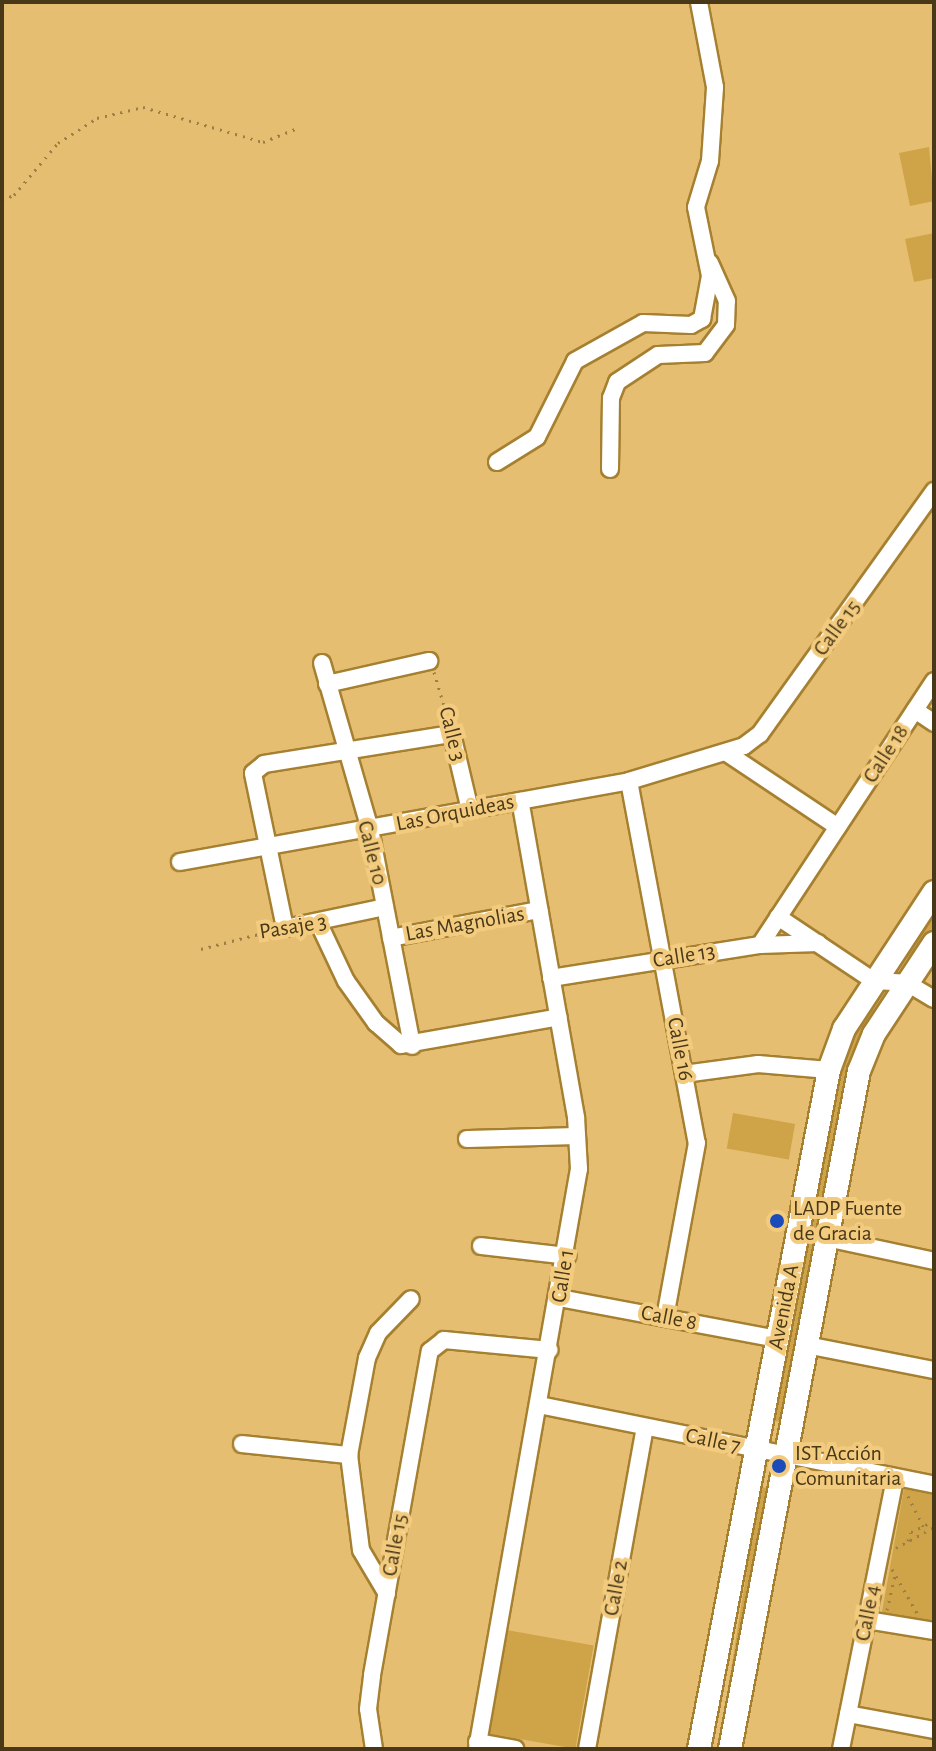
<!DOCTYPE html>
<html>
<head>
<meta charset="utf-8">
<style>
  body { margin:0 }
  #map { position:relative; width:936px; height:1751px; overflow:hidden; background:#e6be71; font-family:"Alegreya Sans",sans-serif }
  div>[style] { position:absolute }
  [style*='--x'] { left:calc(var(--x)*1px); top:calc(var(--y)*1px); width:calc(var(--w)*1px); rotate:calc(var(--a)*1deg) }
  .green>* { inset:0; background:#cfa348; transform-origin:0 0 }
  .path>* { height:3px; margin-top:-1.5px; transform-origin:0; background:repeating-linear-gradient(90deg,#9b7f47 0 2px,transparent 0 8px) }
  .roads { filter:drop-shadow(2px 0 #a68031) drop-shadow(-2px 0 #a68031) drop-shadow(0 2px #a68031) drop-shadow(0 -2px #a68031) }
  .street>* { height:16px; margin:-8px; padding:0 8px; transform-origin:8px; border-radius:8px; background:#fff }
  .secondary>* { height:22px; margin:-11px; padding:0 11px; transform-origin:11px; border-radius:11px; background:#fff }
  .dots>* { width:22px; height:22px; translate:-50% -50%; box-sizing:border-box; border:4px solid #f3cb7e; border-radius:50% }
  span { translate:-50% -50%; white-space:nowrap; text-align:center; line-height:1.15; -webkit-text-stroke:8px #f3cb7e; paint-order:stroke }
  .street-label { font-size:22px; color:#483818 }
  .poi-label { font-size:22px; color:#483818 }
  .left { translate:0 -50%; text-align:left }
  .frame { position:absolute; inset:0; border:4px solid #483818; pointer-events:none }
</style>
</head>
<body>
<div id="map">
  <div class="green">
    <div style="clip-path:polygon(929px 147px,934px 201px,910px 206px,899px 153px)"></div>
    <div style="clip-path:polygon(934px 233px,934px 278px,914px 282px,905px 239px)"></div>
    <div style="clip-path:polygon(934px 911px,934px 935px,915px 963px,904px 955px)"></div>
    <div style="clip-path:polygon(871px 1008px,881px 1014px,787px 1423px,774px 1421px,836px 1085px,849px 1047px)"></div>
    <div style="left:733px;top:1113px;width:63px;height:36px;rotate:10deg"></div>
    <div style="left:760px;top:1487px;width:13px;height:267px;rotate:9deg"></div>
    <div style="clip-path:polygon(904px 1489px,934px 1495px,934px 1627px,881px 1617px)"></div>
    <div style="left:506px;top:1630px;width:89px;height:105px;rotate:10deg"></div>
  </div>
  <div class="path">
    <div style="--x:2;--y:200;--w:13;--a:-23"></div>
    <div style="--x:14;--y:195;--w:68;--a:-49.8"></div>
    <div style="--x:58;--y:143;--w:46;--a:-32.7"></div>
    <div style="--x:97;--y:118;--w:47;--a:-13.4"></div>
    <div style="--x:143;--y:107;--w:125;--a:16.3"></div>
    <div style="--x:263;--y:142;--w:38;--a:-22"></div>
    <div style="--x:434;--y:672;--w:49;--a:73.4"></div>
    <div style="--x:201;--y:949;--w:71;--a:-14.6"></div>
    <div style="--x:908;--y:1496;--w:40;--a:63.4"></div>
    <div style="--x:908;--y:1541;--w:9;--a:-72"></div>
    <div style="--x:911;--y:1532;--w:25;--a:-26"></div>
    <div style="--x:896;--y:1548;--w:43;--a:-28.9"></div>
    <div style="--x:892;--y:1569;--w:51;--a:60.4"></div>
    <div style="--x:887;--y:1610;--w:36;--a:-77"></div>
  </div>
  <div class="roads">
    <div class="street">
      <div style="--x:497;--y:462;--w:47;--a:-32"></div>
      <div style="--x:537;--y:437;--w:85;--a:-63.4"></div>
      <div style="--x:575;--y:361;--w:78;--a:-29.2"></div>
      <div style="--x:643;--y:323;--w:48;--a:2.4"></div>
      <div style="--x:691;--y:325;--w:13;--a:-29"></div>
      <div style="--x:702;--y:319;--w:44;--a:-79.5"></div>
      <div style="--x:710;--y:276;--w:70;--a:-101.5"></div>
      <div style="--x:696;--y:207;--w:48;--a:-73.1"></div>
      <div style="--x:710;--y:161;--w:74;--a:-86.1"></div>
      <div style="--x:715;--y:87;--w:86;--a:-100.7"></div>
      <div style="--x:610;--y:469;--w:71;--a:-89.2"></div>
      <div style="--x:611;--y:398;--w:17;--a:-69"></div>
      <div style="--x:617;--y:382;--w:49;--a:-33.4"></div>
      <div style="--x:658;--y:355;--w:47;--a:-2.4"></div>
      <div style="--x:705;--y:353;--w:35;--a:-53"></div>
      <div style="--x:726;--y:325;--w:24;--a:-88"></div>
      <div style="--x:727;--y:301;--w:42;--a:-114.1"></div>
      <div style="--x:322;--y:663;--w:173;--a:73.9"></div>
      <div style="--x:370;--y:829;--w:221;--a:79"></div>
      <div style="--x:327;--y:684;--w:105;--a:-12.7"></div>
      <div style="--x:915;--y:710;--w:23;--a:34"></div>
      <div style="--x:727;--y:753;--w:133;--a:33.7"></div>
      <div style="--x:629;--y:781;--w:368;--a:79.4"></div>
      <div style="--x:697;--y:1143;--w:177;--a:100.4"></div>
      <div style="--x:180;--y:862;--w:456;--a:-10.2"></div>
      <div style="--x:629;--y:781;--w:120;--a:-16.9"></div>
      <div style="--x:744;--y:746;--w:20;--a:-37"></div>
      <div style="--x:760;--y:734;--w:299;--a:-54.4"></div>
      <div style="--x:385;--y:907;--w:102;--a:168.1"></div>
      <div style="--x:285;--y:928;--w:158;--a:-101.7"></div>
      <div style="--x:253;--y:773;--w:14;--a:-39"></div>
      <div style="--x:264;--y:764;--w:190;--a:-9.1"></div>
      <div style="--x:452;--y:734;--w:78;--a:76.7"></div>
      <div style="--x:778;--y:917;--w:115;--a:33.7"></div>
      <div style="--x:874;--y:981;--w:33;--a:3"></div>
      <div style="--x:907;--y:983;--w:31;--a:31"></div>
      <div style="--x:319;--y:924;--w:63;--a:64.7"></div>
      <div style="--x:346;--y:981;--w:52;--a:54.5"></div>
      <div style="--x:376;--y:1023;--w:33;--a:41"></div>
      <div style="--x:401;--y:1045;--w:160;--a:-10"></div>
      <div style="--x:391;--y:938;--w:151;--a:-10.7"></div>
      <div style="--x:760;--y:945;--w:316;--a:-56.6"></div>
      <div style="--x:551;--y:978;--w:212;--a:-9"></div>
      <div style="--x:760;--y:945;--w:58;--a:-2"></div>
      <div style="--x:684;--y:1074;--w:75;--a:-7.7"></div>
      <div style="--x:758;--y:1064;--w:71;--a:4.8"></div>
      <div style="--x:467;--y:1139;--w:110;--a:-1.6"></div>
      <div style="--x:827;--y:1238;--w:109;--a:12.1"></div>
      <div style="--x:481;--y:1246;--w:87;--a:6.6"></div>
      <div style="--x:560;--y:1298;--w:222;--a:10.7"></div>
      <div style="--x:806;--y:1345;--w:130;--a:11.1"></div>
      <div style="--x:539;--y:1405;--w:403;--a:11.4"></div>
      <div style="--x:242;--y:1444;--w:108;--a:5.9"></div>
      <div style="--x:387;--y:1594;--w:51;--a:-120.6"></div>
      <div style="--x:361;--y:1550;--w:96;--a:-97.2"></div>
      <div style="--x:349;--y:1455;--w:99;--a:-79.5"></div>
      <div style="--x:367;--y:1358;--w:27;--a:-66"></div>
      <div style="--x:378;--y:1333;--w:47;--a:-45.9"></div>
      <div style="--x:867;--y:1620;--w:68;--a:9.3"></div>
      <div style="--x:848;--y:1714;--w:87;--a:10.5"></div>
      <div style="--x:477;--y:1742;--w:39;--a:10"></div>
      <div style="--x:374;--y:1749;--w:40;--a:-98.5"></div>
      <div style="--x:368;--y:1709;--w:34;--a:-83"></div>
      <div style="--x:372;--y:1675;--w:329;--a:-79.9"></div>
      <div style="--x:430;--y:1351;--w:18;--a:-38"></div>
      <div style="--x:444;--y:1340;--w:106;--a:5.4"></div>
      <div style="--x:477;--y:1749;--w:589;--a:-80.03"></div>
      <div style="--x:579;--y:1169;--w:52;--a:-93.3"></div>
      <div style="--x:576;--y:1117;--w:321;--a:-100"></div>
      <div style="--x:587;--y:1749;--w:327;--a:-79.8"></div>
      <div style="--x:841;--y:1749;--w:276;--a:-78.7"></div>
    </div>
    <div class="secondary">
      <div style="--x:699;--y:1749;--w:691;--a:-79.16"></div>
      <div style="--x:829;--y:1070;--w:44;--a:-69.9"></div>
      <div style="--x:844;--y:1029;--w:164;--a:-56.7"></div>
      <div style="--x:730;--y:1749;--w:690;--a:-79.23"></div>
      <div style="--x:859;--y:1071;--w:40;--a:-68"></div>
      <div style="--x:874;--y:1034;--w:109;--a:-56.6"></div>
    </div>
  </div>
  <div class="dots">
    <div style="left:777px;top:1221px;background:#1c4cb9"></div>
    <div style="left:779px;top:1466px;background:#1c4cb9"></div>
  </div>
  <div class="street-label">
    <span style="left:837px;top:628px;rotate:-54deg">Calle 15</span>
    <span style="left:452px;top:734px;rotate:76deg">Calle 3</span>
    <span style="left:886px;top:754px;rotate:-57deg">Calle 18</span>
    <span style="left:455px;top:813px;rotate:-11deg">Las Orquideas</span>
    <span style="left:372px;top:853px;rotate:76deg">Calle 10</span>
    <span style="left:465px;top:924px;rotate:-10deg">Las Magnolias</span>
    <span style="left:293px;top:927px;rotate:-9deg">Pasaje 3</span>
    <span style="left:684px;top:956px;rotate:-9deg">Calle 13</span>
    <span style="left:680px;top:1049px;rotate:79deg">Calle 16</span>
    <span style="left:563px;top:1276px;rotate:-81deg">Calle 1</span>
    <span style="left:784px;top:1307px;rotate:-79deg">Avenida A</span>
    <span style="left:669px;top:1318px;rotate:11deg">Calle 8</span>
    <span style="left:713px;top:1441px;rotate:12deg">Calle 7</span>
    <span style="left:395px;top:1545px;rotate:-80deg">Calle 15</span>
    <span style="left:616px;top:1588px;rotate:-80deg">Calle 2</span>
    <span style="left:868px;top:1613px;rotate:-79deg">Calle 4</span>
  </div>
  <div class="poi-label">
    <span class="left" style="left:793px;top:1221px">LADP Fuente<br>de Gracia</span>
    <span class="left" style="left:795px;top:1466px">IST Acción<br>Comunitaria</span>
  </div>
  <div class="frame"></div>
</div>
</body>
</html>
